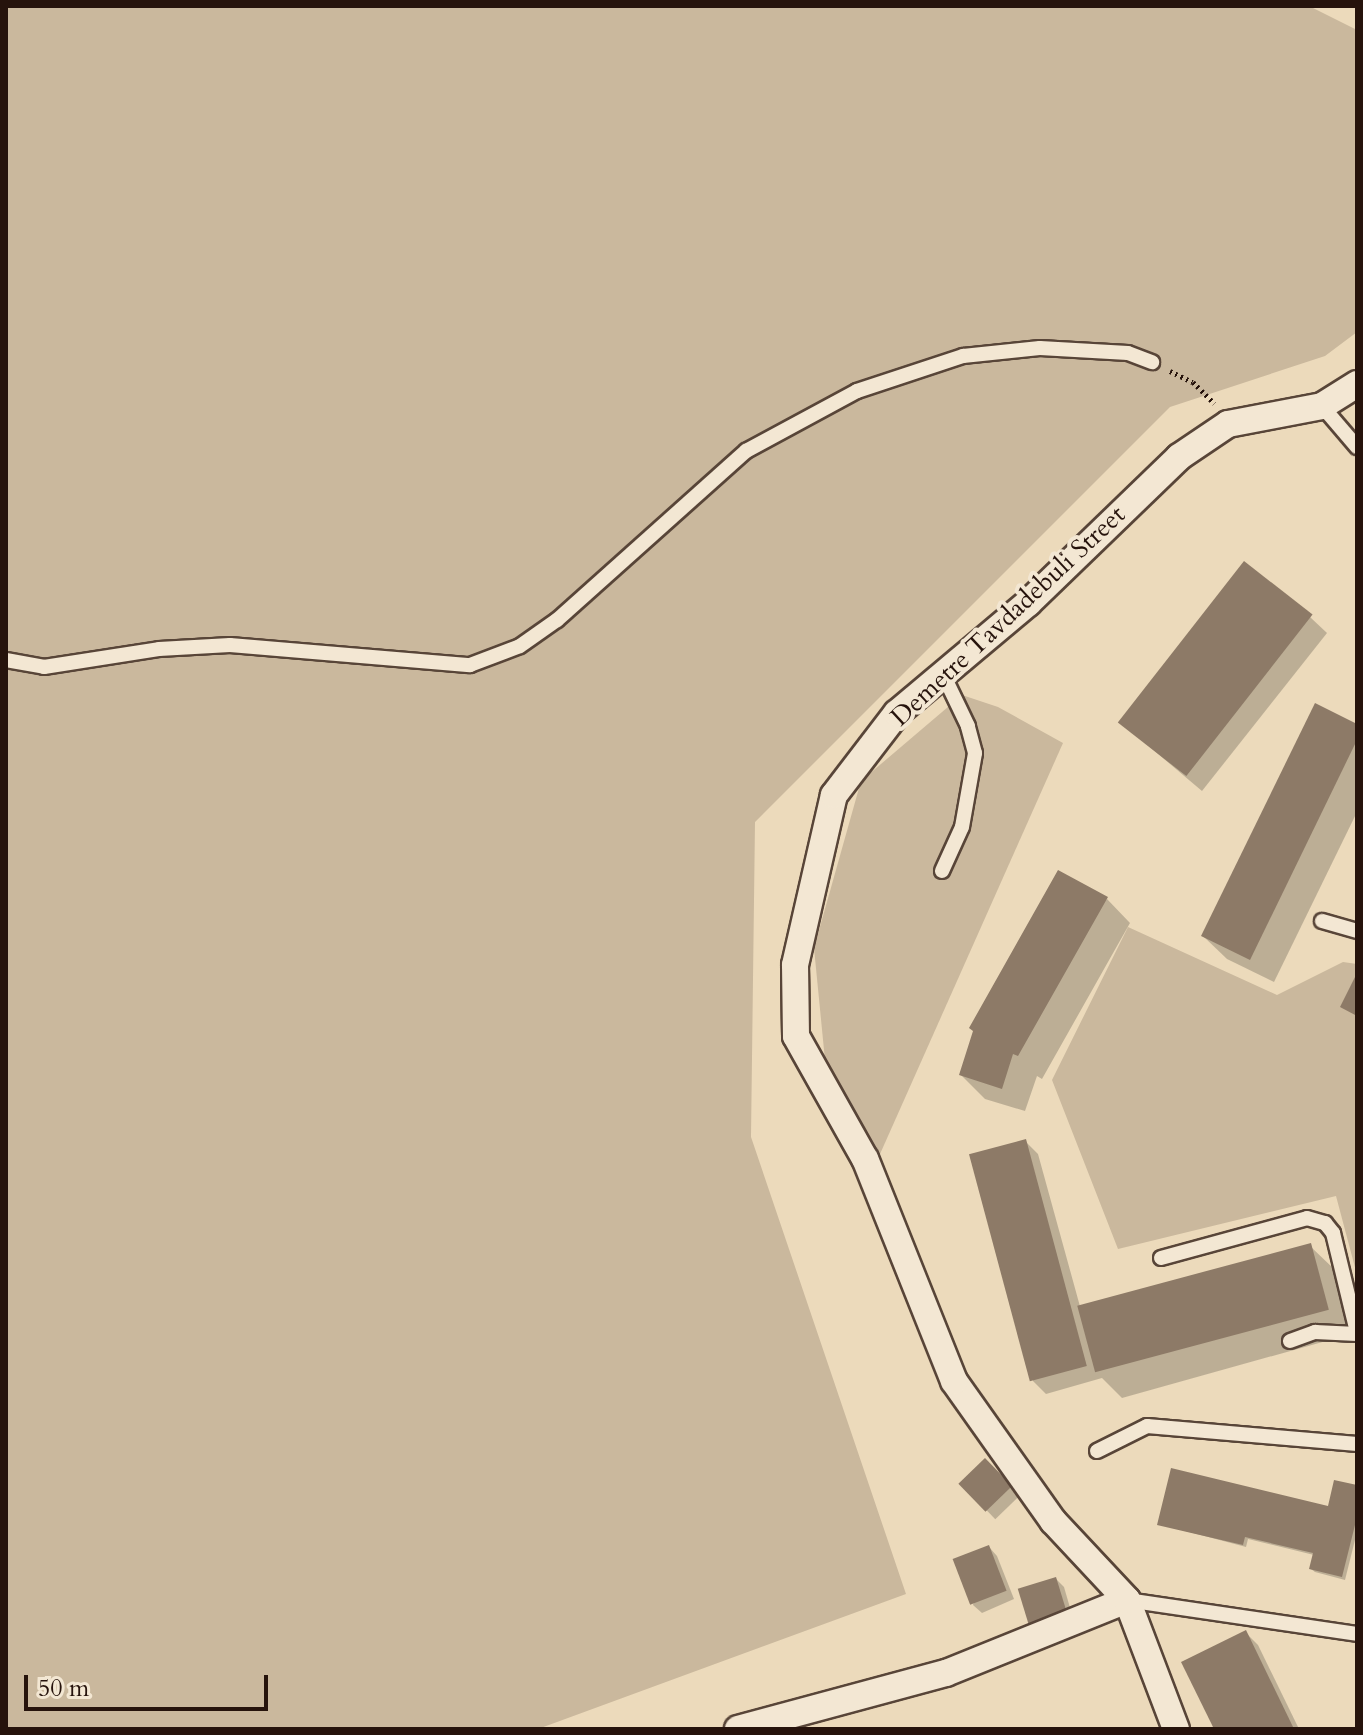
<!DOCTYPE html>
<html>
<head>
<meta charset="utf-8">
<style>
  body { margin:0 }
  #map { position:relative; width:1363px; height:1735px; overflow:hidden; background:#ecdabb; font-family:Cardo,serif }
  div>[style] { position:absolute }
  [style*='--x'] { left:calc(var(--x)*1px); top:calc(var(--y)*1px); width:calc(var(--w)*1px); rotate:calc(var(--a)*1deg) }
  .green>* { inset:0; background:#cab89d }
  .shadow>* { inset:0; background:#0003; transform-origin:0 0 }
  .building>* { inset:0; background:#8d7a67; transform-origin:0 0 }
  .path>* { height:5px; margin-top:-2.5px; transform-origin:0; background:repeating-linear-gradient(90deg,#26130c 0 2px,transparent 0 6px) }
  .roads { filter:drop-shadow(2px 0 #584538) drop-shadow(-2px 0 #584538) drop-shadow(0 2px #584538) drop-shadow(0 -2px #584538) }
  .service>* { height:14px; margin:-7px; padding:0 7px; transform-origin:7px; border-radius:7px; background:#f3e7d3 }
  .minor>* { height:26px; margin:-13px; padding:0 13px; transform-origin:13px; border-radius:13px; background:#f3e7d3 }
  span { translate:-50% -50%; white-space:nowrap; text-align:center; line-height:1.15; -webkit-text-stroke:8px #f3e7d3; paint-order:stroke }
  .street-label { font-size:26px; color:#26130c }
  .frame { position:absolute; inset:0; border:8px solid #26130c; pointer-events:none }
  .scale { position:absolute; left:24px; top:1675px; width:244px; height:36px; box-sizing:border-box; border:4px solid #26130c; border-top:0; padding-left:10px; font-size:24px; line-height:28px; white-space:nowrap; color:#26130c; -webkit-text-stroke:6px #f3e7d3; paint-order:stroke }
</style>
</head>
<body>
<div id="map">
  <div class="green">
    <div style="clip-path:polygon(6px 6px,1309px 6px,1357px 30px,1357px 332px,1325px 356px,1170px 407px,755px 822px,751px 1137px,906px 1594px,538px 1729px,6px 1729px)"></div>
    <div style="clip-path:polygon(962px 695px,998px 707px,1063px 743px,876px 1163px,825px 1060px,814px 948px,861px 781px)"></div>
    <div style="clip-path:polygon(1128px 927px,1277px 995px,1343px 962px,1357px 964px,1357px 1275px,1336px 1196px,1118px 1249px,1052px 1080px)"></div>
  </div>
  <div class="shadow">
    <div style="clip-path:polygon(1310px 617px,1327px 633px,1202px 791px,1119px 721px)"></div>
    <div style="clip-path:polygon(1357px 726px,1357px 812px,1274px 982px,1227px 959px,1203px 936px)"></div>
    <div style="clip-path:polygon(1107px 899px,1130px 923px,1042px 1079px,1037px 1076px,1025px 1111px,985px 1099px,961px 1075px,975px 1032px)"></div>
    <div style="clip-path:polygon(1025px 1141px,1038px 1154px,1081px 1310px,1310px 1246px,1334px 1269px,1351px 1334px,1122px 1398px,1102px 1378px,1046px 1394px,1033px 1381px)"></div>
    <div style="left:985px;top:1461px;width:49px;height:33px;rotate:46deg"></div>
    <div style="clip-path:polygon(1357px 1487px,1357px 1532px,1345px 1580px,1315px 1572px,1311px 1569px,1314px 1555px,1248px 1539px,1246px 1547px,1159px 1524px,1329px 1508px)"></div>
    <div style="clip-path:polygon(989px 1547px,997px 1556px,1014px 1599px,982px 1613px,973px 1605px)"></div>
    <div style="clip-path:polygon(1056px 1579px,1064px 1587px,1075px 1625px,1031px 1626px)"></div>
    <div style="clip-path:polygon(1245px 1632px,1258px 1645px,1299px 1729px,1216px 1729px)"></div>
  </div>
  <div class="building">
    <div style="left:1244px;top:561px;width:87px;height:205px;rotate:38deg"></div>
    <div style="clip-path:polygon(1315px 703px,1357px 724px,1357px 740px,1250px 960px,1201px 936px)"></div>
    <div style="clip-path:polygon(1058px 870px,1108px 897px,1018px 1056px,1013px 1054px,1002px 1089px,959px 1075px,973px 1031px,969px 1028px)"></div>
    <div style="clip-path:polygon(1357px 973px,1357px 1016px,1340px 1007px)"></div>
    <div style="left:1026px;top:1139px;width:235px;height:59px;rotate:75deg"></div>
    <div style="left:1311px;top:1243px;width:69px;height:242px;rotate:75deg"></div>
    <div style="left:985px;top:1458px;width:39px;height:37px;rotate:46deg"></div>
    <div style="clip-path:polygon(1171px 1468px,1328px 1506px,1334px 1480px,1357px 1485px,1357px 1517px,1342px 1577px,1309px 1569px,1313px 1553px,1245px 1537px,1243px 1545px,1157px 1525px)"></div>
    <div style="left:989px;top:1545px;width:49px;height:39px;rotate:69deg"></div>
    <div style="left:1056px;top:1577px;width:41px;height:40px;rotate:73deg"></div>
    <div style="clip-path:polygon(1246px 1630px,1294px 1729px,1214px 1729px,1181px 1662px)"></div>
  </div>
  <div class="path">
    <div style="--x:1170;--y:371;--w:25;--a:26"></div>
    <div style="--x:1193;--y:382;--w:30;--a:45"></div>
  </div>
  <div class="roads">
    <div class="service">
      <div style="--x:1322;--y:406;--w:54;--a:49.5"></div>
      <div style="--x:6;--y:660;--w:39;--a:10"></div>
      <div style="--x:44;--y:667;--w:116;--a:-8.9"></div>
      <div style="--x:159;--y:649;--w:71;--a:-3.2"></div>
      <div style="--x:230;--y:645;--w:241;--a:4.8"></div>
      <div style="--x:470;--y:665;--w:53;--a:-20.8"></div>
      <div style="--x:520;--y:646;--w:45;--a:-35.1"></div>
      <div style="--x:557;--y:620;--w:254;--a:-41.8"></div>
      <div style="--x:746;--y:451;--w:126;--a:-28.4"></div>
      <div style="--x:857;--y:391;--w:112;--a:-18.3"></div>
      <div style="--x:963;--y:356;--w:77;--a:-5.9"></div>
      <div style="--x:1040;--y:348;--w:88;--a:3.3"></div>
      <div style="--x:1128;--y:353;--w:26;--a:21"></div>
      <div style="--x:942;--y:871;--w:48;--a:-65.6"></div>
      <div style="--x:962;--y:827;--w:75;--a:-80"></div>
      <div style="--x:975;--y:753;--w:28;--a:-105"></div>
      <div style="--x:968;--y:726;--w:58;--a:-115.7"></div>
      <div style="--x:1322;--y:921;--w:36;--a:16"></div>
      <div style="--x:1161;--y:1258;--w:151;--a:-15.3"></div>
      <div style="--x:1307;--y:1218;--w:19;--a:16"></div>
      <div style="--x:1325;--y:1223;--w:13;--a:51"></div>
      <div style="--x:1333;--y:1233;--w:102;--a:76.4"></div>
      <div style="--x:1290;--y:1341;--w:27;--a:-20"></div>
      <div style="--x:1315;--y:1332;--w:42;--a:2.7"></div>
      <div style="--x:1097;--y:1451;--w:56;--a:-26.6"></div>
      <div style="--x:1147;--y:1426;--w:211;--a:4.9"></div>
      <div style="--x:1127;--y:1600;--w:232;--a:8.4"></div>
    </div>
    <div class="minor">
      <div style="--x:738;--y:1729;--w:215;--a:-15.1"></div>
      <div style="--x:946;--y:1673;--w:195;--a:-22"></div>
      <div style="--x:1176;--y:1729;--w:138;--a:-110.8"></div>
      <div style="--x:1127;--y:1600;--w:108;--a:-133.1"></div>
      <div style="--x:1053;--y:1521;--w:171;--a:-125.3"></div>
      <div style="--x:954;--y:1381;--w:239;--a:-111.8"></div>
      <div style="--x:865;--y:1159;--w:141;--a:-119.3"></div>
      <div style="--x:796;--y:1036;--w:71;--a:-90.8"></div>
      <div style="--x:795;--y:965;--w:174;--a:-77.1"></div>
      <div style="--x:834;--y:795;--w:103;--a:-52.5"></div>
      <div style="--x:897;--y:713;--w:171;--a:-40"></div>
      <div style="--x:1028;--y:603;--w:210;--a:-44"></div>
      <div style="--x:1179;--y:457;--w:59;--a:-34"></div>
      <div style="--x:1228;--y:424;--w:96;--a:-10.8"></div>
      <div style="--x:1322;--y:406;--w:41;--a:-32.2"></div>
    </div>
  </div>
  <div class="street-label">
    <span style="left:1008px;top:616px;rotate:-43deg">Demetre Tavdadebuli Street</span>
  </div>
  <div class="frame"></div>
  <div class="scale">50 m</div>
</div>
</body>
</html>
